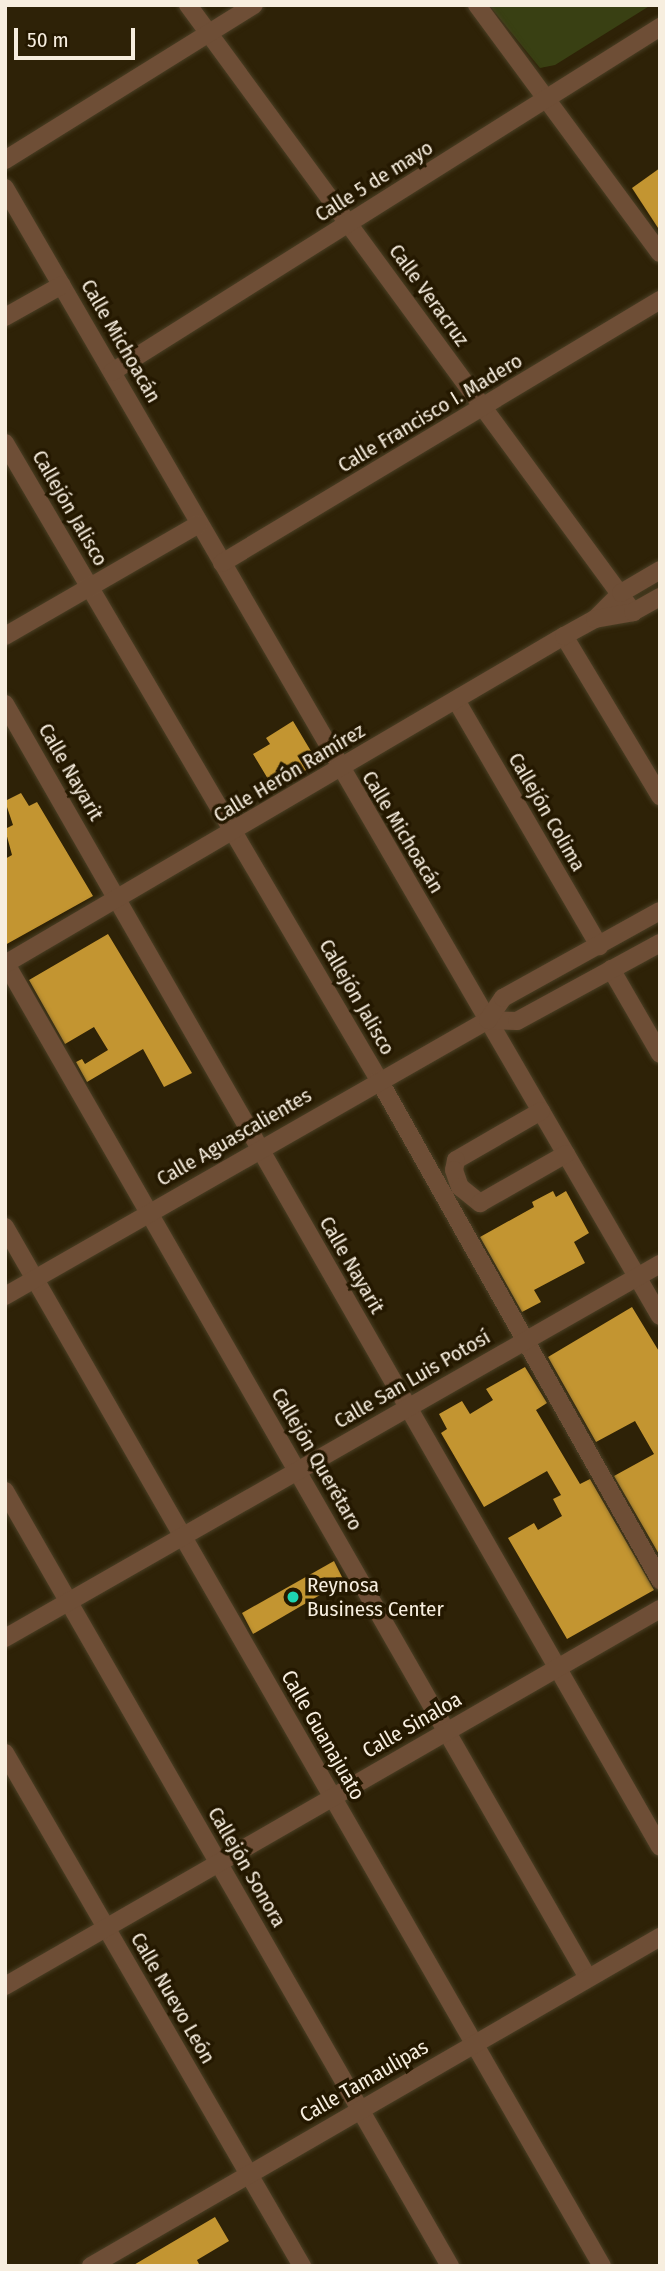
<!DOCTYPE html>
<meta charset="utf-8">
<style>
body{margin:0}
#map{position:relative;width:665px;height:2271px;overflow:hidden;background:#2e2207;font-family:"Fira Sans Condensed",sans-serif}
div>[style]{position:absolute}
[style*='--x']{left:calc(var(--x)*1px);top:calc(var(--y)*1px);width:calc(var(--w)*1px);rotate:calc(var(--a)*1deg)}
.green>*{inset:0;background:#394013}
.building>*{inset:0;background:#c39531}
.roads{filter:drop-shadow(0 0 2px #4a3f25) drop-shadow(0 0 2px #4a3f25)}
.minor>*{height:18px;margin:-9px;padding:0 9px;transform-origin:9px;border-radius:9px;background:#6e4e36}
.dots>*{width:19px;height:19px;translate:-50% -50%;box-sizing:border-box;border:4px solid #241800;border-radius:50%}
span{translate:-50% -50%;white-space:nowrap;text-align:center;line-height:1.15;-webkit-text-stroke:7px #241800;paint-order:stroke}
.street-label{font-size:21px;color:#f7eedf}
.poi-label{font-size:21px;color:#f7eedf}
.left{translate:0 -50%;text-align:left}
.frame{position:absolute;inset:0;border:7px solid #f7eedf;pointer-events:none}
.scale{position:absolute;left:14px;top:28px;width:121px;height:32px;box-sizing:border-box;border:4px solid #f7eedf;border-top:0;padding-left:9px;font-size:21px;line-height:24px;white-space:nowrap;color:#f7eedf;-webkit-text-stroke:5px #241800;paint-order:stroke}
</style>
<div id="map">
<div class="green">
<i style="clip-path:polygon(489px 5px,651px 5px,555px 65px,540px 68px)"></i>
</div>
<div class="building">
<i style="clip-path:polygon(660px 168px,660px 231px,632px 188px)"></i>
<i style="clip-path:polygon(293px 721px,318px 763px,274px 789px,253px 754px,270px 744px,266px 738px)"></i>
<i style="clip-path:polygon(21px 793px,29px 806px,37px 802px,93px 896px,5px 945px,5px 859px,12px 855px,5px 829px,13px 825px,5px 801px)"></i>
<i style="clip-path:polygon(108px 934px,192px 1073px,164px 1087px,143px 1049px,87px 1082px,76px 1062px,82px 1059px,85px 1064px,108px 1050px,94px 1027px,65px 1044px,29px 980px)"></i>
<i style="clip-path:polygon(553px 1191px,556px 1197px,566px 1191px,589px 1233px,574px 1242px,585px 1263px,534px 1290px,541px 1302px,522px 1312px,480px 1237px,534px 1207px,532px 1202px)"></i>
<i style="clip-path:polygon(632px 1307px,660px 1353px,660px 1556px,614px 1476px,654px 1454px,635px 1421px,596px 1442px,548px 1357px)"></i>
<i style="clip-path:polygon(525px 1367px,547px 1403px,536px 1410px,580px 1484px,590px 1479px,654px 1590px,567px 1639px,508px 1538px,534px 1523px,538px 1530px,562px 1516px,553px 1499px,561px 1495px,547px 1471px,484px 1507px,441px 1433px,447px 1429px,439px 1414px,462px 1401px,470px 1414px,493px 1400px,486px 1389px)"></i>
<i style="clip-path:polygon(334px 1561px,344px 1581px,253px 1634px,242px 1613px)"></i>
<i style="clip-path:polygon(215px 2217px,229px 2241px,197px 2260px,200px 2266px,132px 2266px)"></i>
</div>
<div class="roads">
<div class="minor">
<i style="--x:188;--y:5;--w:753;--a:53.75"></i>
<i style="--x:477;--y:5;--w:308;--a:53.6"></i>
<i style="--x:5;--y:160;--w:293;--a:-31.9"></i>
<i style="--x:5;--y:188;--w:1304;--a:59.86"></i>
<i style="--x:5;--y:317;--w:65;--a:-29.3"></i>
<i style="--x:112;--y:372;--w:648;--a:-32.19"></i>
<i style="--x:5;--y:443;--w:739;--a:59.58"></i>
<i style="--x:379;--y:1080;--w:574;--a:60.66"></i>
<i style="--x:222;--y:563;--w:511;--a:-30.98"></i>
<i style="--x:595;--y:619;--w:37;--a:-45"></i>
<i style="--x:621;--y:593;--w:45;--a:-30.5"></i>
<i style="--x:5;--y:636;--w:224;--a:-30"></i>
<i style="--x:564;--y:636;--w:187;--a:59"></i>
<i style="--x:456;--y:700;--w:285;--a:59.8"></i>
<i style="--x:5;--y:704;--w:1317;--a:60.18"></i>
<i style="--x:5;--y:962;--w:1171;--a:60.15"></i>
<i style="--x:5;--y:964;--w:648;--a:-30.4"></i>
<i style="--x:564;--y:636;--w:35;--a:-29"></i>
<i style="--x:595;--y:619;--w:39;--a:-10"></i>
<i style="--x:633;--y:612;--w:31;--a:-29"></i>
<i style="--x:611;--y:969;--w:98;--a:60"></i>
<i style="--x:488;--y:1020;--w:29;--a:2"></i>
<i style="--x:517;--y:1021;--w:163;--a:-28.6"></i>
<i style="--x:541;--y:1111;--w:98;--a:150"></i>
<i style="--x:456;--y:1160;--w:10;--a:101"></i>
<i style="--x:454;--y:1170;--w:18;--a:71"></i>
<i style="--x:460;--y:1187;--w:26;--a:39"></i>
<i style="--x:480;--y:1203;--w:99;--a:-29.7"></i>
<i style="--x:5;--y:1227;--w:1198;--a:60.12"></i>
<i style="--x:5;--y:1296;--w:556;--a:-29.74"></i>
<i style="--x:488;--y:1020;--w:27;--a:-56"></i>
<i style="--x:503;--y:998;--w:179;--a:-29"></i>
<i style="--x:5;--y:1491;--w:894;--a:60.14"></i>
<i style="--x:5;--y:1638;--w:754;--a:-29.73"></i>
<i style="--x:5;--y:1753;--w:593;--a:59.93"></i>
<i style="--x:5;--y:1986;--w:756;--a:-29.92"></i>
<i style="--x:91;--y:2266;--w:657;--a:-30.04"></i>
</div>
</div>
<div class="dots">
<i style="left:293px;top:1597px;background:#1ed5b1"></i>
</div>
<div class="street-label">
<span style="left:374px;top:181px;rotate:-32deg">Calle 5 de mayo</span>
<span style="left:429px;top:295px;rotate:54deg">Calle Veracruz</span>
<span style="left:121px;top:341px;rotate:60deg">Calle Michoacán</span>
<span style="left:430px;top:413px;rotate:-31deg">Calle Francisco I. Madero</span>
<span style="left:70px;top:508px;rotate:60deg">Callejón Jalisco</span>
<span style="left:71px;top:772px;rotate:60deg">Calle Nayarit</span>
<span style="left:289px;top:773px;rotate:-31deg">Calle Herón Ramírez</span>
<span style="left:547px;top:812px;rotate:60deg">Callejón Colima</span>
<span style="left:403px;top:832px;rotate:59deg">Calle Michoacán</span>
<span style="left:357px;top:997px;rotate:60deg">Callejón Jalisco</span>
<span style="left:234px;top:1137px;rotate:-30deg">Calle Aguascalientes</span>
<span style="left:352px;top:1265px;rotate:60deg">Calle Nayarit</span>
<span style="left:412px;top:1379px;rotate:-30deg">Calle San Luis Potosí</span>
<span style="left:317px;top:1459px;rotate:60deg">Callejón Querétaro</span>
<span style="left:412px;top:1725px;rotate:-30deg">Calle Sinaloa</span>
<span style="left:323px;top:1735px;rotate:60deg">Calle Guanajuato</span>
<span style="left:247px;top:1867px;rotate:60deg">Callejón Sonora</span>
<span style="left:173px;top:1998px;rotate:60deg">Calle Nuevo León</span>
<span style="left:364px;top:2081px;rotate:-30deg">Calle Tamaulipas</span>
</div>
<div class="poi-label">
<span class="left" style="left:307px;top:1597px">Reynosa<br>Business Center</span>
</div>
<div class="frame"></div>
<div class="scale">50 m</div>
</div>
